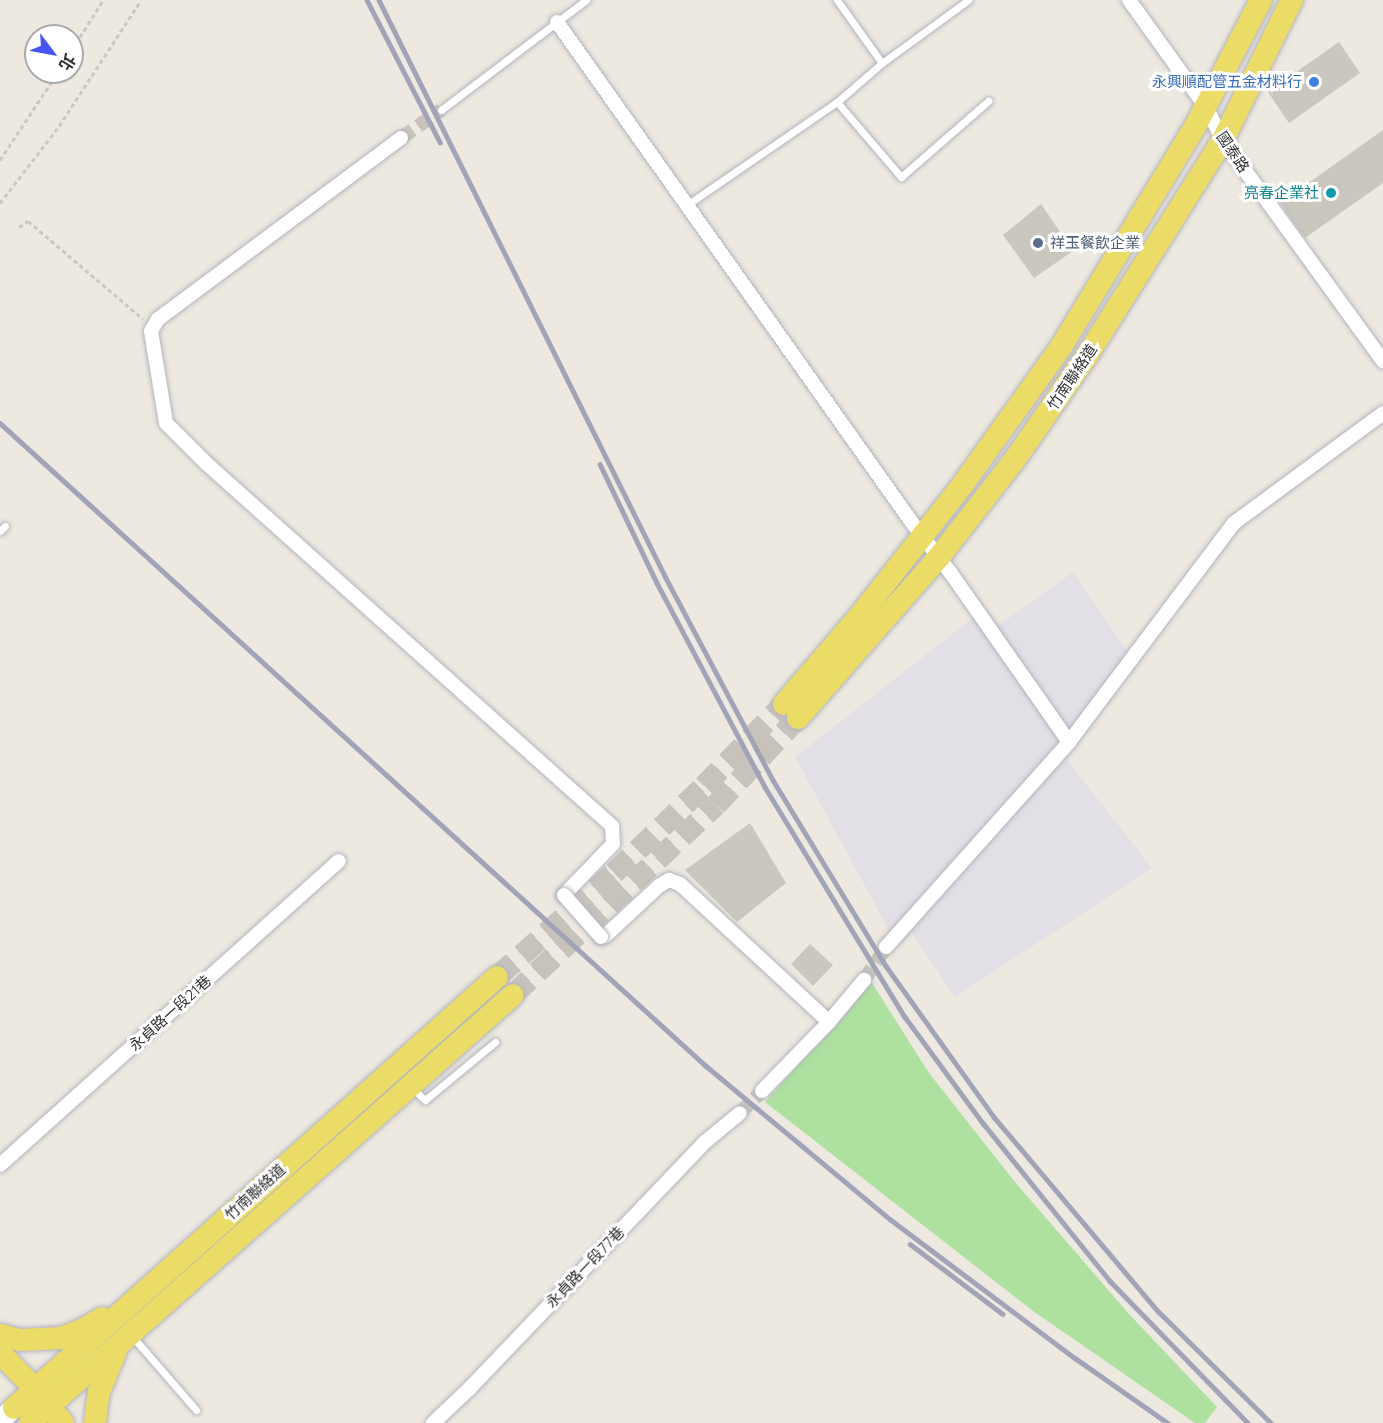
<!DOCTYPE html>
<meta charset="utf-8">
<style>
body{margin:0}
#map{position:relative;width:1383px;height:1423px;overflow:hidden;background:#ede9e0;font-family:Quicksand,"Noto Sans TC",sans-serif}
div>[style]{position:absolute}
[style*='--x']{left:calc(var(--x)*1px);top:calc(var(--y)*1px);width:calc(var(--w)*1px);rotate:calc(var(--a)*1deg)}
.industrial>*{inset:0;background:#e2e0e6}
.green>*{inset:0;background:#aee19f}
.building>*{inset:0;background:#c9c7be}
.street-tunnel>*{height:14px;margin-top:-7px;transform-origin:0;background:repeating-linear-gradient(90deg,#c7c3bc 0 14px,transparent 0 21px)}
.primary-tunnel>*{height:22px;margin-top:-11px;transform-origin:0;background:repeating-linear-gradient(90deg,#c7c3bc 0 22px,transparent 0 33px)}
.path>*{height:3px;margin-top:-1.5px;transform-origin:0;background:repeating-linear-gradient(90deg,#c8c8c8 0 4.5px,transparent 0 7.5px)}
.roads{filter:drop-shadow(0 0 2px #b3b4bf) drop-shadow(0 0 2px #b3b4bf)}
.lane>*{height:7px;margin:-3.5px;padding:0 3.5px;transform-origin:3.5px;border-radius:3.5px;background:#fff}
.street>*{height:14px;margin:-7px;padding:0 7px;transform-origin:7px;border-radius:7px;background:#fff}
.secondary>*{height:20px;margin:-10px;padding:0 10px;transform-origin:10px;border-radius:10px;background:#fff}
.primary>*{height:22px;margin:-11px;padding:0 11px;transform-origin:11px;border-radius:11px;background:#ebdb67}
.rail>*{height:4.5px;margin:-2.25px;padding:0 2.25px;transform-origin:2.25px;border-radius:2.25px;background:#a2a3b6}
.bridges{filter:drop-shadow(0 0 2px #b3b4bf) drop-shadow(0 0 2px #b3b4bf)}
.street-bridge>*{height:14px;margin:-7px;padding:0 7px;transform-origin:7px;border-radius:7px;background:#fff}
.dots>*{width:16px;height:16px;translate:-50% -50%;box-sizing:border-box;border:3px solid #fff;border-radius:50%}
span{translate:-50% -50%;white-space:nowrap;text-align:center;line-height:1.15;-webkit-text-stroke:6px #fff;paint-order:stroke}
.shop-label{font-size:15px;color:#366cbe}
.right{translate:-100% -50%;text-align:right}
.street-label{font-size:15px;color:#2d2d2d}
.culture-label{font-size:15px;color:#0d838f}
.service-label{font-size:15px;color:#4e5e75}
.left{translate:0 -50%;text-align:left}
.north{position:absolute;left:24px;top:24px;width:60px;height:60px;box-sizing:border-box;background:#fff;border:2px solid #ababab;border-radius:50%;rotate:122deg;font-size:16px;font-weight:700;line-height:24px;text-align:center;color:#2d2d2d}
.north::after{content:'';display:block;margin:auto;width:21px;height:27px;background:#4854f2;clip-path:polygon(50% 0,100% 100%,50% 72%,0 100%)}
</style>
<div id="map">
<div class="industrial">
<i style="clip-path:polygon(1073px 572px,1128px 652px,1069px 730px,1068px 761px,1152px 868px,955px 997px,912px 933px,901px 943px,890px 932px,795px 757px,974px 617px,985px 635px)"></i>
</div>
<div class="green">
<i style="clip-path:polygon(872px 983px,929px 1073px,1015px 1182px,1128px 1313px,1217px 1407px,1205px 1423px,1195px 1423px,1033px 1311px,765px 1102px)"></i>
</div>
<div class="building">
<i style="clip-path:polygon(1339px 42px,1360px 73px,1289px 123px,1268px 92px)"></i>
<i style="clip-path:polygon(1383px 130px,1383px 183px,1305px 238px,1280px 203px)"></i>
<i style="clip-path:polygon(1041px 204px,1073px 251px,1034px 278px,1003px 235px)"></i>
<i style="clip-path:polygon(750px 823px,786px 883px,737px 922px,685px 870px)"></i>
<i style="clip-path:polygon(810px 944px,833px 965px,813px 986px,791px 964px)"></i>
</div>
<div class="street-tunnel">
<i style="--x:401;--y:138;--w:49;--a:-35"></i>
<i style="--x:864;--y:980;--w:40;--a:-56"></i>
<i style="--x:740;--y:1113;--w:31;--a:-45"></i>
</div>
<div class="primary-tunnel">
<i style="--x:497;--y:977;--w:157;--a:-41.6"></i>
<i style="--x:614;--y:873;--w:125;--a:-44"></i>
<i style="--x:704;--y:786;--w:115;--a:-45.7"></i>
<i style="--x:513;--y:995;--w:278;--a:-43.1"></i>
<i style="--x:716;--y:805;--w:120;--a:-46.7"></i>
</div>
<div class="path">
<i style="--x:72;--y:50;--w:59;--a:-58.2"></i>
<i style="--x:0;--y:160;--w:105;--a:-56.6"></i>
<i style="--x:0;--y:203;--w:97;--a:-52.5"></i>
<i style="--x:59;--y:126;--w:150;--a:-56.9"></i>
<i style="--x:19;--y:227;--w:11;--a:-34"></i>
<i style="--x:28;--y:221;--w:151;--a:40.4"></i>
</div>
<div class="roads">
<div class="lane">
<i style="--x:837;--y:0;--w:77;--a:54.5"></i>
<i style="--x:837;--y:102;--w:99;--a:49.5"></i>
<i style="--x:901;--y:177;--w:116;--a:-41.1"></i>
<i style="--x:441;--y:110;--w:182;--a:-37.2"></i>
<i style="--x:687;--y:205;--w:182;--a:-34.5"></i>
<i style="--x:837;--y:102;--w:60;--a:-40.9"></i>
<i style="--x:882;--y:63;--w:107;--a:-36.2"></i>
<i style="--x:0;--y:531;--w:7;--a:-45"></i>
<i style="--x:412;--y:1088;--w:18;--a:43"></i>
<i style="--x:425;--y:1100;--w:91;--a:-39.6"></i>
<i style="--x:132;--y:1336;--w:98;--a:49.1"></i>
</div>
<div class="street">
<i style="--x:1129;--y:0;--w:132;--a:54.3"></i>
<i style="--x:1206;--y:107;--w:37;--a:63"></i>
<i style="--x:1223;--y:140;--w:273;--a:54.1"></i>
<i style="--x:557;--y:22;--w:615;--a:54.66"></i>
<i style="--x:913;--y:524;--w:61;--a:52.4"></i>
<i style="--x:950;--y:572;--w:208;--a:55"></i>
<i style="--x:401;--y:138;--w:303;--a:143.3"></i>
<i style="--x:158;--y:319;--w:14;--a:120"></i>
<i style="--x:151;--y:331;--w:93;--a:80.7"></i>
<i style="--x:166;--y:423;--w:58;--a:45"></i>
<i style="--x:207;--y:464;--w:543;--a:41.79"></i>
<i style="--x:612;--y:826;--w:18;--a:87"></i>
<i style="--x:613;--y:844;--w:71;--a:133.9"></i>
<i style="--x:601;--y:937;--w:4;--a:-14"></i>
<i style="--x:605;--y:936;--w:74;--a:-42.8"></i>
<i style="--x:659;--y:886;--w:12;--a:-31"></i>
<i style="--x:669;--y:880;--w:12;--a:20"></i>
<i style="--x:680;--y:884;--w:203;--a:42.8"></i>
<i style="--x:886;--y:947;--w:275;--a:-48.2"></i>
<i style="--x:1069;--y:742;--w:274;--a:-53"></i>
<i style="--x:1234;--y:523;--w:185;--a:-36.4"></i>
<i style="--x:762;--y:1091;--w:96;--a:-45.8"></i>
<i style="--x:829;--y:1022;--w:55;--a:-50.2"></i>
<i style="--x:0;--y:1165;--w:455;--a:-41.9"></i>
<i style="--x:433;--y:1423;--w:50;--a:-43.4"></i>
<i style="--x:469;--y:1389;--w:342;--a:-46.3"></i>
<i style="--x:705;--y:1142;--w:45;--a:-39.6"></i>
</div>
<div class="secondary">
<i style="--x:0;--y:1420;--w:18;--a:-41"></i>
</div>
<div class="primary">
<i style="--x:784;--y:704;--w:120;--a:-49.4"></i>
<i style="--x:862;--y:613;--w:164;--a:-51.9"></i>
<i style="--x:963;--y:484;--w:168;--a:-54.4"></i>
<i style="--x:1061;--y:347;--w:260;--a:-58.7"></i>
<i style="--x:1196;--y:125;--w:141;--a:-62.5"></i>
<i style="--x:798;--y:718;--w:214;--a:-48.8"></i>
<i style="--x:939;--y:557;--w:125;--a:-52.1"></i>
<i style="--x:1016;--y:458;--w:126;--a:-55.3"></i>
<i style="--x:1088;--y:354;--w:253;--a:-57.8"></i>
<i style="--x:1223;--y:140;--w:156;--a:-63.8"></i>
<i style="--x:0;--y:1335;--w:21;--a:14"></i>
<i style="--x:20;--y:1340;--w:41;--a:-2.8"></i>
<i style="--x:61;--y:1338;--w:22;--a:-21"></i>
<i style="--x:82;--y:1330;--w:23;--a:-31"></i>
<i style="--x:0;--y:1353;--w:50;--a:45.8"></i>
<i style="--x:35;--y:1389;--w:44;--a:50.5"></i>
<i style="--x:14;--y:1408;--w:647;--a:-41.74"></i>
<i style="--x:30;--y:1423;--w:645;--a:-41.55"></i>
<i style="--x:95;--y:1423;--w:31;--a:-83"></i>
<i style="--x:99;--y:1392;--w:44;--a:-67.5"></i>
</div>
</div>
<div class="rail">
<i style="--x:367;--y:0;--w:160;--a:62.8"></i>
<i style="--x:379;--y:0;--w:645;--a:63.59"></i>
<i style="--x:666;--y:578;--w:229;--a:62.1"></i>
<i style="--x:773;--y:780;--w:218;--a:58.7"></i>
<i style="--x:886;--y:966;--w:186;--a:54.4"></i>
<i style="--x:994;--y:1117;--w:255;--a:49.8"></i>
<i style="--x:1159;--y:1312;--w:158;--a:44.7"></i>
<i style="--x:0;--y:423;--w:954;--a:42.32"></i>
<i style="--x:705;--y:1065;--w:242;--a:39.8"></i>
<i style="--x:891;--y:1220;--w:230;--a:36.9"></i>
<i style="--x:1075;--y:1358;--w:113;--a:35"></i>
<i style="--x:600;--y:464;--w:132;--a:64.4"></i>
<i style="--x:657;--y:583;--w:231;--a:62.1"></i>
<i style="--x:765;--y:787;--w:269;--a:58.7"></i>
<i style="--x:905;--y:1017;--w:132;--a:53.7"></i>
<i style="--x:983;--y:1123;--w:203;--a:51.2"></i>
<i style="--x:1110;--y:1281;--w:198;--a:45.8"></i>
<i style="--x:910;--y:1244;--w:116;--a:37"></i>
</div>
<div class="bridges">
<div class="street-bridge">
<i style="--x:564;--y:895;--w:56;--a:48.6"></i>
</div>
</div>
<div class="dots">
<i style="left:1314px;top:82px;background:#3f7fe0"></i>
<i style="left:1331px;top:193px;background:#0f9aa8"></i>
<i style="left:1038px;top:243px;background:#5c6f8a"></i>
</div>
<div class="shop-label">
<span class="right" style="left:1302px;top:82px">永興順配管五金材料行</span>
</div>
<div class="street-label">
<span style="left:1233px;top:152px;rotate:56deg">國泰路</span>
<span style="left:1072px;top:377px;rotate:-56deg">竹南聯絡道</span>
<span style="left:170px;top:1013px;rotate:-42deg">永貞路一段21巷</span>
<span style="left:255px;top:1192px;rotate:-42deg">竹南聯絡道</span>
<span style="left:585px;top:1267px;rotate:-46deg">永貞路一段77巷</span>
</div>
<div class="culture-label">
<span class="right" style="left:1319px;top:193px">亮春企業社</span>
</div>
<div class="service-label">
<span class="left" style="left:1050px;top:243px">祥玉餐飲企業</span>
</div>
<div class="north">北</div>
</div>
